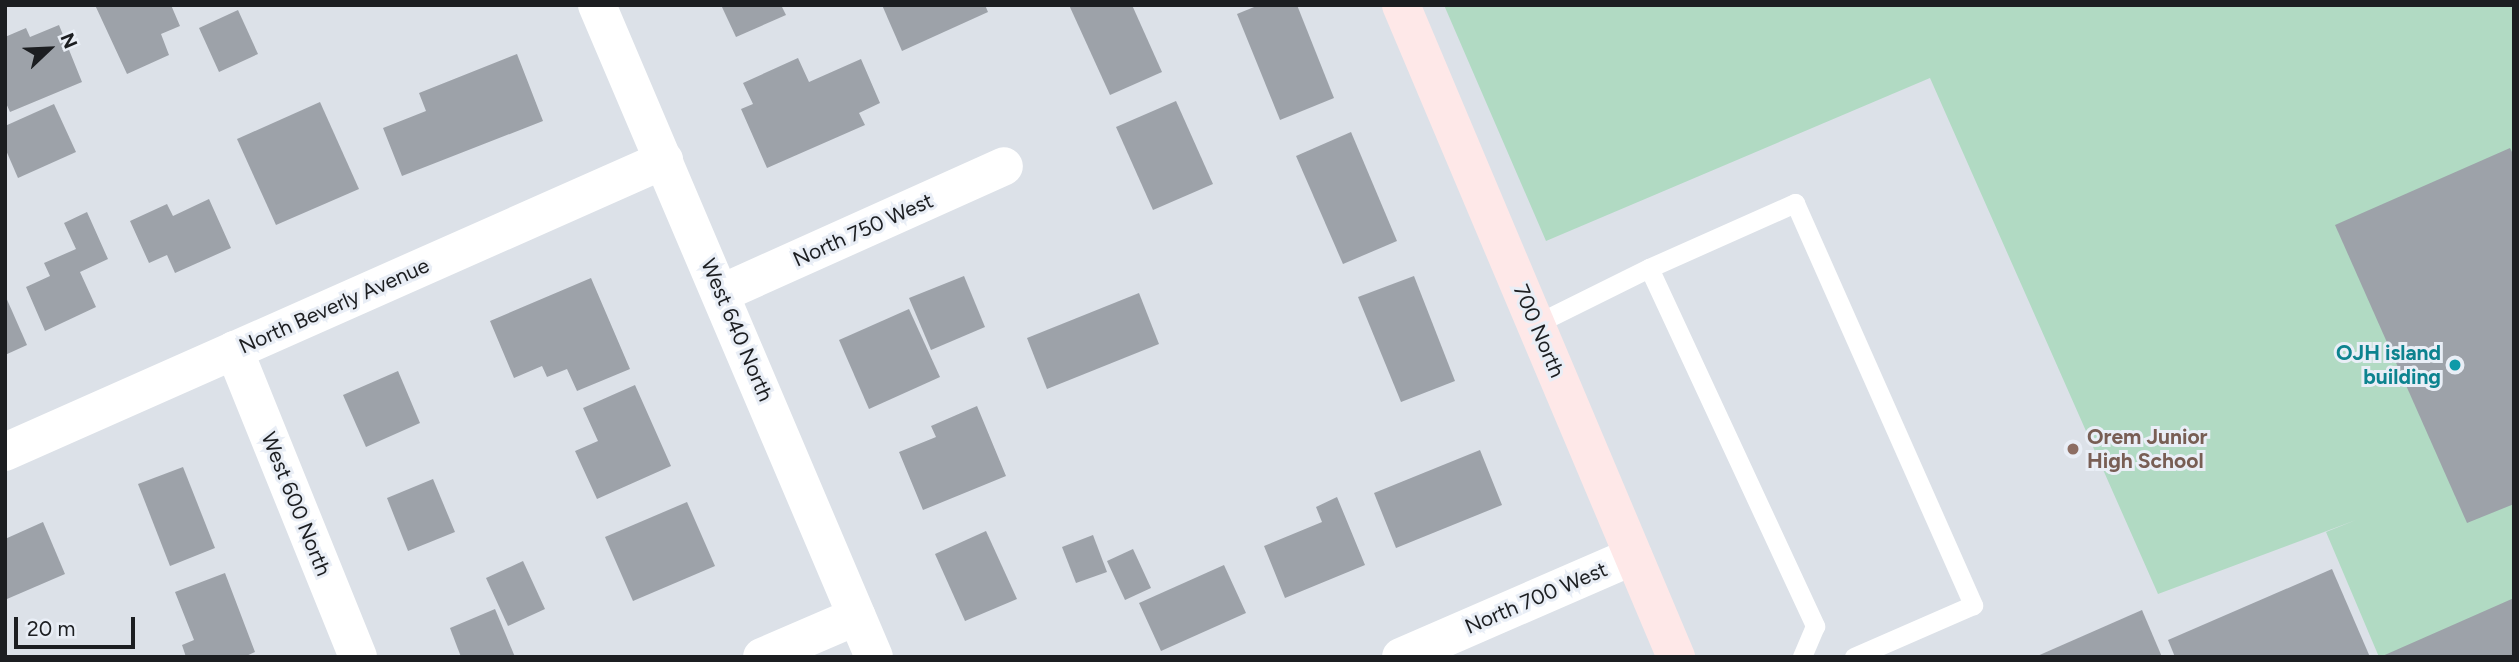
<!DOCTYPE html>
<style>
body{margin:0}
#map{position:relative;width:2519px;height:662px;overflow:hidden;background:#dce1e8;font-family:Figtree,sans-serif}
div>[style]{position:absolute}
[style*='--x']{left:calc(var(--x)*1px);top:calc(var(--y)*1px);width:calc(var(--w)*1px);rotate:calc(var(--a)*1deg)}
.green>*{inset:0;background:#b1dac3}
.building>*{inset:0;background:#9da2a9}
.lane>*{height:19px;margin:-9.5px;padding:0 9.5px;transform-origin:9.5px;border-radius:9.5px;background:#fff}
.street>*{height:38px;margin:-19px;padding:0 19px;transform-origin:19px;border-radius:19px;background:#fff}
.secondary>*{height:38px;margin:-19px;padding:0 19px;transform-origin:19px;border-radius:19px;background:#fee8e8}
.dots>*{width:19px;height:19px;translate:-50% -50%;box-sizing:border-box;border:4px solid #e9eef6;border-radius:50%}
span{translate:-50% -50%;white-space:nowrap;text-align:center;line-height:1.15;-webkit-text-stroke:6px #e9eef6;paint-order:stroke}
.street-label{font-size:21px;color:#1c1e21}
.culture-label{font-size:21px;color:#0d838f;font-weight:700}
.right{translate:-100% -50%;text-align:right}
.education-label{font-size:21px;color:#785e54;font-weight:700}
.left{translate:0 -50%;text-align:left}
.frame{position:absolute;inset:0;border:7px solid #1c1e21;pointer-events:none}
.north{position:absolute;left:14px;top:14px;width:70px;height:70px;-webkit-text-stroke:5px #e9eef6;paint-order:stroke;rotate:67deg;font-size:19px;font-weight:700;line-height:28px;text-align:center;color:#1c1e21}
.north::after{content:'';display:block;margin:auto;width:24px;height:32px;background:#1c1e21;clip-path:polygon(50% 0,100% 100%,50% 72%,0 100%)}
.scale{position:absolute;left:14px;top:617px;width:121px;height:32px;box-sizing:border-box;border:4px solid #1c1e21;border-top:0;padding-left:9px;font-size:21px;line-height:24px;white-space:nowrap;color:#1c1e21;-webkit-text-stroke:5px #e9eef6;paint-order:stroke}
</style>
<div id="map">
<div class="green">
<i style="clip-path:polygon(1444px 5px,2514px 5px,2514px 610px,2416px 657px,2379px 657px,2326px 532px,2356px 520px,2158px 594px,1930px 78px,1546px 241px)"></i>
</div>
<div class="building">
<i style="clip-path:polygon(95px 5px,171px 5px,180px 26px,161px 34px,169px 55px,127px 74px)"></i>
<i style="clip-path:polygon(721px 5px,781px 5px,786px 15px,736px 37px)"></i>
<i style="clip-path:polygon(882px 5px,985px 5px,988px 12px,902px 51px)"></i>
<i style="clip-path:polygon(1069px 5px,1132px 5px,1162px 72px,1110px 95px)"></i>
<i style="clip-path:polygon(1259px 5px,1297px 5px,1334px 98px,1280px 120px,1237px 14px)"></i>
<i style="clip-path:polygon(238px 10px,258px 54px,219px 72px,199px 28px)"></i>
<i style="clip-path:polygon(59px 25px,82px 82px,10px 112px,5px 101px,5px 37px,26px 28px,30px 37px)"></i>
<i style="clip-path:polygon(517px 54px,543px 121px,402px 176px,383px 128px,426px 111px,419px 93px)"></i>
<i style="clip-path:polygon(798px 58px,809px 82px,861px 59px,880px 103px,859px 113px,865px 125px,767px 168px,741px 109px,753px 104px,743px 83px)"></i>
<i style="clip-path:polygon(1176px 101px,1213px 184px,1153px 210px,1116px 127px)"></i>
<i style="clip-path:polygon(320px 102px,359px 189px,276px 225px,237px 139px)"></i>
<i style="clip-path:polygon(54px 104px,76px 152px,18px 178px,5px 148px,5px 126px)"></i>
<i style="clip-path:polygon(1351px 132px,1397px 241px,1343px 264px,1296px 156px)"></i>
<i style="clip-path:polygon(2510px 148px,2514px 156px,2514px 504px,2467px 523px,2335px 225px)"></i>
<i style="clip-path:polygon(209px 199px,231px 248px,175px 273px,167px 255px,149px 263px,130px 221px,167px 204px,173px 216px)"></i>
<i style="clip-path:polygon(87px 212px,108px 259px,80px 272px,96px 307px,45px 331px,26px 287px,50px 276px,44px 263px,76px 249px,64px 223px)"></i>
<i style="clip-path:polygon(964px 276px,985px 327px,931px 350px,909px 298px)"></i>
<i style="clip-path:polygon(1414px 276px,1455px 381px,1401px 402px,1358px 297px)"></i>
<i style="clip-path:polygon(591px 278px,630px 369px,577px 391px,567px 369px,547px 377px,542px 366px,514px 378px,490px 321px)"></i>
<i style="clip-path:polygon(1139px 293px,1159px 344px,1047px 389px,1027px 338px)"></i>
<i style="clip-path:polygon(5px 295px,27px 345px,5px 355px)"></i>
<i style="clip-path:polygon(909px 309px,940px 377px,869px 409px,839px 340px)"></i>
<i style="clip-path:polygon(398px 371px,420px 423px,366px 447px,343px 395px)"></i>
<i style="clip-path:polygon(635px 385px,671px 466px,597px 499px,575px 451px,598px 441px,583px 408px)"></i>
<i style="clip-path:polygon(977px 406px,1006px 476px,923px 510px,899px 452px,936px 437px,931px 426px)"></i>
<i style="clip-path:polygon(1480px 450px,1502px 505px,1396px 548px,1374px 493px)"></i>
<i style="clip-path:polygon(183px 467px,215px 548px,170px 566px,138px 484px)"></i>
<i style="clip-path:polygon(433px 479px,455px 532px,408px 551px,387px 498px)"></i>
<i style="clip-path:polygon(1337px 497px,1365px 565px,1285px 598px,1264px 546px,1322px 522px,1316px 507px)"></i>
<i style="clip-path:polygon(687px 502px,715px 566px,633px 601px,605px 537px)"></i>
<i style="clip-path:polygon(43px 522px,65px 574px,7px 599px,5px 539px)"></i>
<i style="clip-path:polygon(986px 531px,1017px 599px,965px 621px,935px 554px)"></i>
<i style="clip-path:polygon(1093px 535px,1107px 572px,1076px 583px,1062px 547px)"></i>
<i style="clip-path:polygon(1133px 549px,1151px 588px,1125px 600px,1107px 561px)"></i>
<i style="clip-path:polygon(523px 561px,545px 609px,508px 626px,486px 578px)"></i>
<i style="clip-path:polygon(1224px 565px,1246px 613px,1161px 651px,1139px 603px)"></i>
<i style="clip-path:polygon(2332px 569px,2370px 657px,2175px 657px,2168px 640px)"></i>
<i style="clip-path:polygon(225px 573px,255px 652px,244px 657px,186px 657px,182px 645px,194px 640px,175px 592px)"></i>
<i style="clip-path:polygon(2514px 598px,2514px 657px,2380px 657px,2387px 654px)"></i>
<i style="clip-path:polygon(495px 609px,515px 657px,461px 657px,450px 628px)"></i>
<i style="clip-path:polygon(2142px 610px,2162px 657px,2035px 657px)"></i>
</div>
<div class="lane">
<i style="--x:1649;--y:268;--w:160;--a:-24"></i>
<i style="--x:1795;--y:203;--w:440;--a:66.1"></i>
<i style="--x:1973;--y:605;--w:130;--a:156.4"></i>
<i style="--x:1536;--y:324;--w:126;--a:-26.4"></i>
<i style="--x:1649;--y:268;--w:395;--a:65.1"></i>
<i style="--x:1815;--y:626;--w:34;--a:113"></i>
</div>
<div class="street">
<i style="--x:597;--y:5;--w:708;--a:66.98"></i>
<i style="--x:722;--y:293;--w:309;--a:-24.2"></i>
<i style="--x:234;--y:350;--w:331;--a:68"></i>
<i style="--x:5;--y:452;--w:721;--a:-23.9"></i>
<i style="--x:762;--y:657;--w:103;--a:-23.3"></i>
<i style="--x:1401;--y:657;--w:253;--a:-23.5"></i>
</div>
<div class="secondary">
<i style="--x:1401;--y:5;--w:708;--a:67.13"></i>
</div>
<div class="dots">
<i style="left:2455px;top:365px;background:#0f9aa8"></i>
<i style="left:2073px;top:449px;background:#8d6e63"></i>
</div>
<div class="street-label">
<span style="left:863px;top:230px;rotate:-24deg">North 750 West</span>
<span style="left:334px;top:306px;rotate:-24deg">North Beverly Avenue</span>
<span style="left:737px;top:330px;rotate:67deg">West 640 North</span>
<span style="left:1539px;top:331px;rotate:67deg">700 North</span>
<span style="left:296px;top:504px;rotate:68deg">West 600 North</span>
<span style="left:1536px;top:598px;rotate:-23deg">North 700 West</span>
</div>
<div class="culture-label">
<span class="right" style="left:2441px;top:365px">OJH island<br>building</span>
</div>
<div class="education-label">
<span class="left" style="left:2087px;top:449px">Orem Junior<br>High School</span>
</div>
<div class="frame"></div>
<div class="north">N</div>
<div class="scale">20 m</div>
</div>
